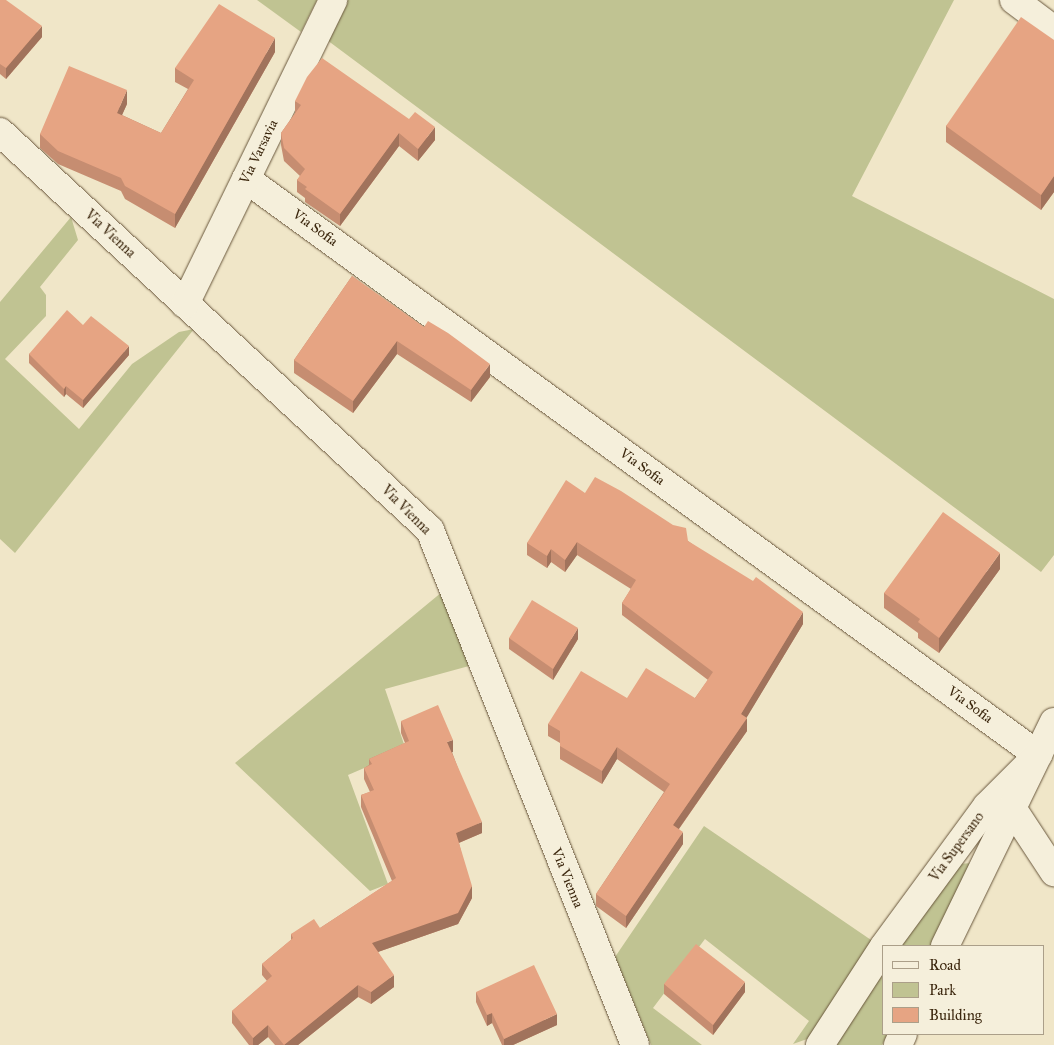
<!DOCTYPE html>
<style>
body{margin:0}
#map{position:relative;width:1054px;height:1045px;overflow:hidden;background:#f0e6c8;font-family:"IM FELL Great Primer",serif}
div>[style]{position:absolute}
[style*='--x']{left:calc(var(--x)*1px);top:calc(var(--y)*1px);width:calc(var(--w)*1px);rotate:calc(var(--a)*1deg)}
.green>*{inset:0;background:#c0c392}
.roads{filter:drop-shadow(0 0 1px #69573c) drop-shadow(0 0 1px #69573c)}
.minor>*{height:28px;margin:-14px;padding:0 14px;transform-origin:14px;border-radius:14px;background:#f5efdb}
.wall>*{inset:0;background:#c68d71}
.shaded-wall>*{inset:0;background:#a1735c}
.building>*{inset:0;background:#e6a483}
span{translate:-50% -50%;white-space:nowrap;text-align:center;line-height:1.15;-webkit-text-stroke:5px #f5efdb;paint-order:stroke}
.street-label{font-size:14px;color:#3c270e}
.legend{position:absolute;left:882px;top:945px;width:162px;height:90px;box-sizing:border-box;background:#f5efdb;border:1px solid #ab9f89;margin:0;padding:6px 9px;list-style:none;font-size:15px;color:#3c270e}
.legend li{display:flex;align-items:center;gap:10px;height:25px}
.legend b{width:25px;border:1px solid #ab9f89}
</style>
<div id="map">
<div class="green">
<i style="clip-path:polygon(257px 0,317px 0,301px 32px)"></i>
<i style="clip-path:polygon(347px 0,954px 0,852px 196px,1054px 299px,1054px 555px,1041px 572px,327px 40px)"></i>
<i style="clip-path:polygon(71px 217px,78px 240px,40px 287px,46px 295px,46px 316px,5px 359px,79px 429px,132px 364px,179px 332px,194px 329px,15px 553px,0 539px,0 302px)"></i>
<i style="clip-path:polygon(442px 592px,469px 666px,385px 689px,406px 750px,348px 775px,388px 884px,370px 891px,235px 763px)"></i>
<i style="clip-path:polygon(704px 826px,874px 942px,810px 1038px,793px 1044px,809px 1021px,705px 939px,653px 1008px,702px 1045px,651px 1045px,615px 957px)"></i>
<i style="clip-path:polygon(972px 863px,931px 946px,896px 946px,959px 864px)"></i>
<i style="clip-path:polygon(883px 966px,883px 1034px,888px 1034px,882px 1045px,832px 1045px)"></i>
</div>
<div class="roads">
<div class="minor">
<i style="--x:1014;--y:0;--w:50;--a:36.9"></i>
<i style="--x:0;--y:132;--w:586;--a:42.79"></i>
<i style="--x:430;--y:530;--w:554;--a:68.29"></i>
<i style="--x:246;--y:179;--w:979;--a:36.03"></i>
<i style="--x:1038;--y:755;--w:72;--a:135"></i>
<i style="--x:987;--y:806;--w:174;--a:126.3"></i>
<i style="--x:185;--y:304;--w:338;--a:-64"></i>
<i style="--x:1012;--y:808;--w:77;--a:56.7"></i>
<i style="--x:945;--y:946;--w:249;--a:-64.1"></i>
<i style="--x:820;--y:1045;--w:116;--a:-57"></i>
<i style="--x:898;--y:1045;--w:12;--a:-66"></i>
</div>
</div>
<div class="wall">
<i style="clip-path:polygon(0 0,42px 37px,6px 79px,0 74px)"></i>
<i style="clip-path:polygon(1054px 40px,1054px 192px,1041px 210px,946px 142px,946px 126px)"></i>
<i style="clip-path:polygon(275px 52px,175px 228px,125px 199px,121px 191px,58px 164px,40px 148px,40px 134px,127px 104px,122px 115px,161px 133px,188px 89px,175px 82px,175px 68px)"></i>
<i style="clip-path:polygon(295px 101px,435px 140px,418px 161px,399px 146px,340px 226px,305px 202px,305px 198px,297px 192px,297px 180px,300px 176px,284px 161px,281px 145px,281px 133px,295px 113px)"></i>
<i style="clip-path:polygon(352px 276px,490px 377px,471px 402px,397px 354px,353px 413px,294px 373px,294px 360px)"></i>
<i style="clip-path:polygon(83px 325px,129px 355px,83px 408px,66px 394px,64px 397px,29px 363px,29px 354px)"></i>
<i style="clip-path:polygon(585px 493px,688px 541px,803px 624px,746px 718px,747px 731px,679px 829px,683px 844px,626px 928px,596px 906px,596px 894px,664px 792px,617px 759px,602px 784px,560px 759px,560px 743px,548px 736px,548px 724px,627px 698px,695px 698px,708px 680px,622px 615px,622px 603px,631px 589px,577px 555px,565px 572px,551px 562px,547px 568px,527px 555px,527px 543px)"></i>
<i style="clip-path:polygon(1000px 569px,939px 653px,918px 638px,918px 633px,884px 608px,884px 593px)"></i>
<i style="clip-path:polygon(509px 638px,578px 639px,553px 680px,509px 649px)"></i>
<i style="clip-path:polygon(401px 721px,453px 752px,452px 752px,482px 833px,459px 843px,472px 898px,458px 924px,378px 952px,394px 987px,371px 1004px,358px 997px,298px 1045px,275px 1045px,268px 1037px,258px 1045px,249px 1045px,232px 1023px,232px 1011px,267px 981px,262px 975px,262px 964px,291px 940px,291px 934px,320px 928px,392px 881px,361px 807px,361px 795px,370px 792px,364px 779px,364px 768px,369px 765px,369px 759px,405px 743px,401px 733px)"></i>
<i style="clip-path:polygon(664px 984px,745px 992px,713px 1035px,664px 994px)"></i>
<i style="clip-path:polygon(476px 992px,557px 1025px,513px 1045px,502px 1045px,492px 1023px,487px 1026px,476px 1002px)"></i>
</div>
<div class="shaded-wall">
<i style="clip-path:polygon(42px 26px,42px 37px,6px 79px,6px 68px)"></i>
<i style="clip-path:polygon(275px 38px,275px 52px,175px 228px,175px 214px)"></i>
<i style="clip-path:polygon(127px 90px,127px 104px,117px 126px,117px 113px)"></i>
<i style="clip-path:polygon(435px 127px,435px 140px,418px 161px,418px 149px)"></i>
<i style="clip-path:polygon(399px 133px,399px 146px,340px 226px,340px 214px)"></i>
<i style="clip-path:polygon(1054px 176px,1054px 192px,1041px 210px,1041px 195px)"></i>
<i style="clip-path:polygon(397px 341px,397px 354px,353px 413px,353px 401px)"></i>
<i style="clip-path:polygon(129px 346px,129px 355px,83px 408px,83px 400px)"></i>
<i style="clip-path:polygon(490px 364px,490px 377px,471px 402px,471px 390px)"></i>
<i style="clip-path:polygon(66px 386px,66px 394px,64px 397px,64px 389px)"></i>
<i style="clip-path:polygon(577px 542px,577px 555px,565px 572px,565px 560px)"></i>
<i style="clip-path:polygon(551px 549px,551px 562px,547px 568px,547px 556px)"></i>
<i style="clip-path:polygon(1000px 553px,1000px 569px,939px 653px,939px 638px)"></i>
<i style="clip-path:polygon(803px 612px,803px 624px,741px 727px,741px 714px)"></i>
<i style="clip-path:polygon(578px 628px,578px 639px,553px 680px,553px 669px)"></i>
<i style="clip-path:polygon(747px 718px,747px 731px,673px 837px,673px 825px)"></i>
<i style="clip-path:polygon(453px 740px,453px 752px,447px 754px,447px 742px)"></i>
<i style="clip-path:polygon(617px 747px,617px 759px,602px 784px,602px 771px)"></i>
<i style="clip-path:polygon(482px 822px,482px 833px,456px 844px,456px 833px)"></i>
<i style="clip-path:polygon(683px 832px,683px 844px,626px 928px,626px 916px)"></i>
<i style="clip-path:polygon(472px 886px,472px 898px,458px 924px,372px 954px,372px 943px)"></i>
<i style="clip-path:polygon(394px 975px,394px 987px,371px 1004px,371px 992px)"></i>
<i style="clip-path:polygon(745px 982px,745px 992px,713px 1035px,713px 1025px)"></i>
<i style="clip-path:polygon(358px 985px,358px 997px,298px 1045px,284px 1045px)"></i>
<i style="clip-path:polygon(492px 1013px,492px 1023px,487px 1026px,487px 1015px)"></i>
<i style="clip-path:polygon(557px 1014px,557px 1025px,513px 1045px,504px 1045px,504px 1039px)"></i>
<i style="clip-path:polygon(268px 1025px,268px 1037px,258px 1045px,253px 1045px,253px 1038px)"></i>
</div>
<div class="building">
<i style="clip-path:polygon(0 0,6px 0,42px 26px,6px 68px,0 64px)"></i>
<i style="clip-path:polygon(219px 4px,275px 38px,175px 214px,125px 186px,121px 178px,58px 151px,40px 134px,69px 66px,127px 90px,117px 113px,161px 133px,194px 80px,175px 68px)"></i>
<i style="clip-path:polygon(1021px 17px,1054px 40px,1054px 176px,1041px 195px,946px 126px)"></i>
<i style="clip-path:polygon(322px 58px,409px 119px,415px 112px,435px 127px,418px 149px,399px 133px,340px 214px,305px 189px,307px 187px,297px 180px,305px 169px,284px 148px,281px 133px,301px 105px,295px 101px,307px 77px)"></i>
<i style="clip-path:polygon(352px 276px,424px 327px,428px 321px,448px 333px,490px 364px,471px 390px,397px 341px,353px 401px,294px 360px)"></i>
<i style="clip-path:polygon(67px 310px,83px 325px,91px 316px,129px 346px,83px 400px,66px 386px,64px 389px,29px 354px)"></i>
<i style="clip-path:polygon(595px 477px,621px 491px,673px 525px,686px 528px,688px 541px,753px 581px,756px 577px,803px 612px,741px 714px,747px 718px,673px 825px,683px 832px,626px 916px,596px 894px,670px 784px,617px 747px,602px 771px,560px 746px,560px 731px,548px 724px,581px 671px,627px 698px,646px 668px,695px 698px,713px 672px,622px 603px,636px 580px,577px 542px,565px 560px,551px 549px,547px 556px,527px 543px,566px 480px,585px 493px)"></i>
<i style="clip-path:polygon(943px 512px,1000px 553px,939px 638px,918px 622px,920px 619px,884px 593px)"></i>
<i style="clip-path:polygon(532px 600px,578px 628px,553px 669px,509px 638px)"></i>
<i style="clip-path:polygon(438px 705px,453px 740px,447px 742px,482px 822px,456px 833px,472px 886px,458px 913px,372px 943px,394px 975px,371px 992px,358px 985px,284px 1045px,268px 1025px,253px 1038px,232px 1011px,272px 976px,262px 964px,293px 938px,291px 934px,314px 919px,320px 928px,396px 878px,361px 795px,374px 790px,364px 768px,372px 764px,369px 759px,409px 741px,401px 721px)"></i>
<i style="clip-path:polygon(696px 944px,745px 982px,713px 1025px,664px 984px)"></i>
<i style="clip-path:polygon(534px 965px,557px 1014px,504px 1039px,492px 1013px,487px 1015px,476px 992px)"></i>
</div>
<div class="street-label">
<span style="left:259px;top:152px;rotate:-64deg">Via Varsavia</span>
<span style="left:315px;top:228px;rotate:36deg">Via Sofia</span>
<span style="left:110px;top:234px;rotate:43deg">Via Vienna</span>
<span style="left:642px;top:467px;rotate:36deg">Via Sofia</span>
<span style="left:406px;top:510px;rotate:45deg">Via Vienna</span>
<span style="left:970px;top:705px;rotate:36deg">Via Sofia</span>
<span style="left:957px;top:847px;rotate:-54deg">Via Supersano</span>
<span style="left:567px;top:878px;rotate:68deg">Via Vienna</span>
</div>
<ul class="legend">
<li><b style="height:6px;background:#f5efdb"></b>Road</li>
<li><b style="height:14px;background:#c0c392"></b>Park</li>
<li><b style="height:14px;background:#e6a483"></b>Building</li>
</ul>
</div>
